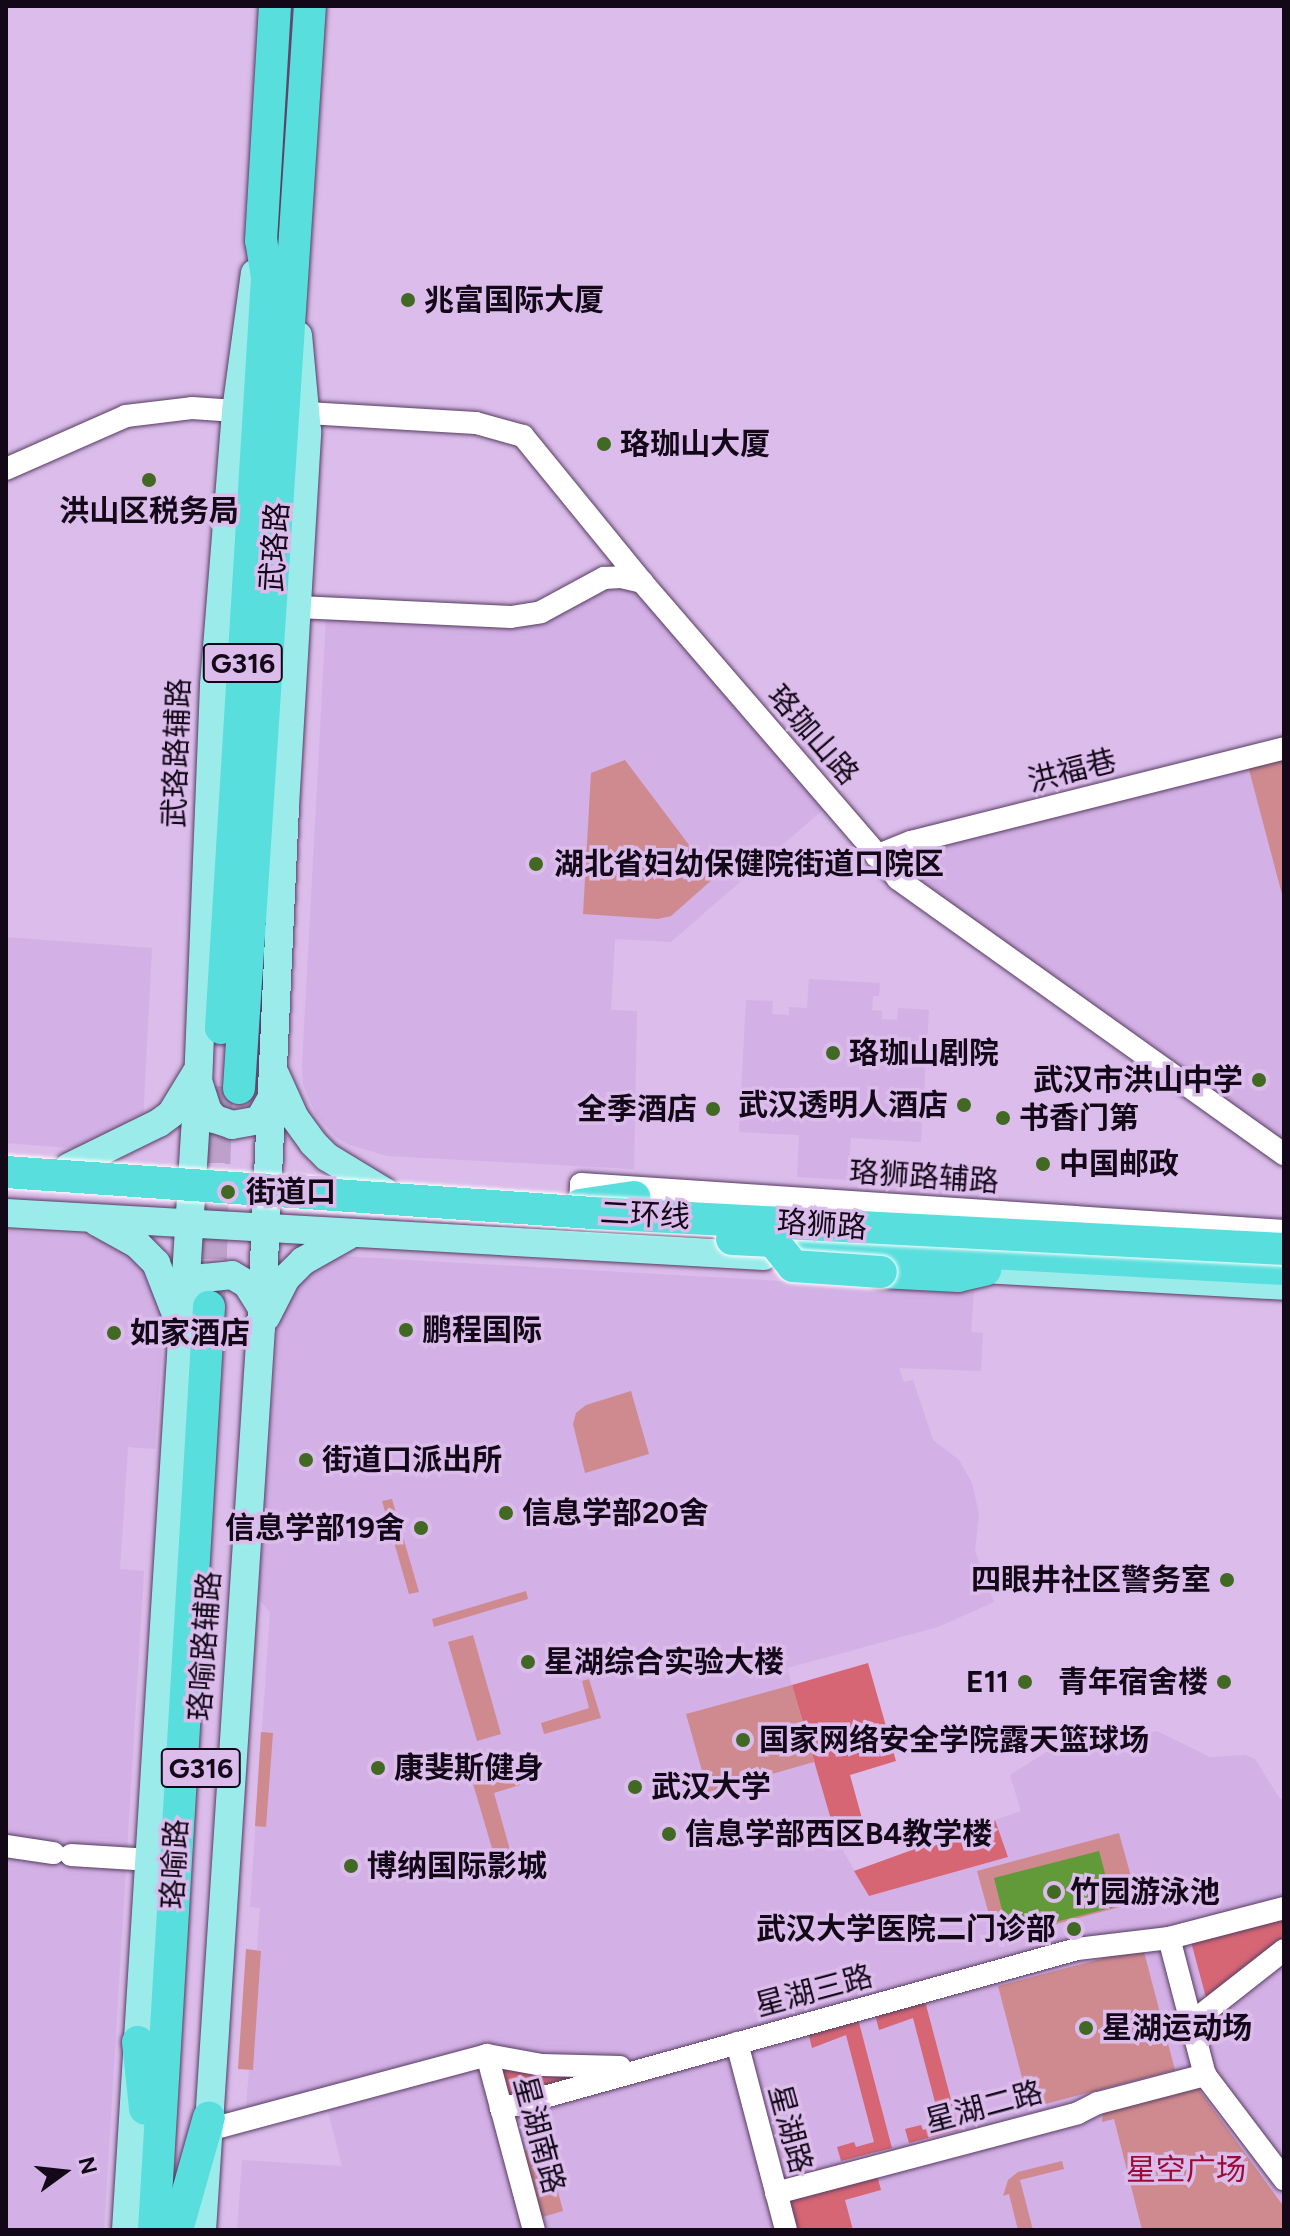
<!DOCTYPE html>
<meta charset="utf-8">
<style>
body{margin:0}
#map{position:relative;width:1290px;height:2236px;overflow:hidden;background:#dbbcea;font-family:Figtree,"Noto Sans SC",sans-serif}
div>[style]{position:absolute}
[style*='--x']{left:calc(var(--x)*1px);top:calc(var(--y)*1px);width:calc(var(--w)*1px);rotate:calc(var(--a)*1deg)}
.built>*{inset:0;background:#d3b0e5}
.green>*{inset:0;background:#cf8a8f}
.forest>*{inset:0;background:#d66674}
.water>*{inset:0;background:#629a3a}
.highway-tunnel>*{height:32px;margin-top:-16px;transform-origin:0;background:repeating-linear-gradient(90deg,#bda1ca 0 32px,transparent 0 48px)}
.roads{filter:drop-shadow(0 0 2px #563c63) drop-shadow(0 0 2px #563c63)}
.minor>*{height:22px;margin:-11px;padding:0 11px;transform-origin:11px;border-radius:11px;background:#fff}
.major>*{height:28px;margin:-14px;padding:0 14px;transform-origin:14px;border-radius:14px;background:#9bebeb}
.highway>*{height:32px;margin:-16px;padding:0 16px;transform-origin:16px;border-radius:16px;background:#58dedd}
.bridges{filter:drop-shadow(0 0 2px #fff) drop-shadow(0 0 2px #fff)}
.highway-bridge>*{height:32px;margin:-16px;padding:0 16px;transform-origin:16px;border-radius:16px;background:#58dedd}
.dots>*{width:22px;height:22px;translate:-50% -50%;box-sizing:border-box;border:4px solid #dbbcea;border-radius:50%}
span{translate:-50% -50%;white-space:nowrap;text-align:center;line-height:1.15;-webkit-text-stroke:7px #dbbcea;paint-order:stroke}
.shield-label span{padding:2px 6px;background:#dbbcea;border:2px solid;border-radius:6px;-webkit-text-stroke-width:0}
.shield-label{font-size:28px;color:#130818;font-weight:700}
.poi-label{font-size:30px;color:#130818;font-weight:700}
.left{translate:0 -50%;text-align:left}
.right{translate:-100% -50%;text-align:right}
.street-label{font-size:30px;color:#130818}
.park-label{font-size:30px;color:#9b0b35}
.frame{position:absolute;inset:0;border:8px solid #130818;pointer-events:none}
.north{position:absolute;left:24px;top:2132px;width:80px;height:80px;-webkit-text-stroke:6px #dbbcea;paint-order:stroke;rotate:75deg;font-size:22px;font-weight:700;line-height:32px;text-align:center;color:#130818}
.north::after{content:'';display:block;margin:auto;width:28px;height:36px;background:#130818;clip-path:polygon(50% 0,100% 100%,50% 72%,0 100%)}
</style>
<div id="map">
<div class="built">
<i style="clip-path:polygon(606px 585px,636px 587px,826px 807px,671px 942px,615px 939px,611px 1010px,637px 1011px,634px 1169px,388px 1156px,349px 1145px,336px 1137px,316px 1115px,303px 1084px,302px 1066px,326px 618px,511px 626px)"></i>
<i style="clip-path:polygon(1284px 757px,1284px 1140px,890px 862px,898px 854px)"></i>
<i style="clip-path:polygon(6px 937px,152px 948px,142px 1142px,85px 1149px,6px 1143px)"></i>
<i style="clip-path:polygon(809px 979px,880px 983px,879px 996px,873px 996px,872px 1010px,882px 1011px,882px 1019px,897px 1020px,898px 1008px,929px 1010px,921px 1142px,851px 1138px,848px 1180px,797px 1177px,799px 1135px,739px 1132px,746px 1000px,773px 1001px,772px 1014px,789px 1015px,789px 1007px,807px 1008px)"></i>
<i style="clip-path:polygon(6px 1231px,122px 1238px,166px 1289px,155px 1449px,128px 1447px,120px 1569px,144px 1571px,104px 2230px,6px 2230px)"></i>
<i style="clip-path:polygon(339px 1256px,974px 1292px,971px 1332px,983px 1333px,981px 1371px,899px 1368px,904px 1382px,913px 1380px,933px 1440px,959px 1460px,972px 1483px,979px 1514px,975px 1551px,994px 1602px,938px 1627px,787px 1668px,837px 1840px,869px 1896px,1008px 1857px,995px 1820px,1021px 1811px,1010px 1775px,1048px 1751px,1115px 1734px,1117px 1741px,1157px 1731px,1210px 1757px,1245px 1755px,1255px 1759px,1280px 1799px,1284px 1799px,1284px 2230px,237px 2230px,242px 2160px,342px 2166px,328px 2112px,316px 2114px,309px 2092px,246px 2108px,249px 2070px,253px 2069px,261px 1951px,257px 1950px,260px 1908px,250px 1907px,270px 1613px,259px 1599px,260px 1571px,278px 1322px,290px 1285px)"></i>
</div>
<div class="green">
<i style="clip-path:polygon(1284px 757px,1284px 902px,1248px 766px)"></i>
<i style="clip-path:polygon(625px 760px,714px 878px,671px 916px,658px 919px,583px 914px,591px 773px)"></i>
<i style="clip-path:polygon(631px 1391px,649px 1454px,585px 1473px,573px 1424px,576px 1413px,586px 1405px)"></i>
<i style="clip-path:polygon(392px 1499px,419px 1592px,409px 1594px,382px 1501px)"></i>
<i style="clip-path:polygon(526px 1591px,528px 1599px,434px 1627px,432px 1619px)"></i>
<i style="clip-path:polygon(473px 1635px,501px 1734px,477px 1741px,448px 1642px)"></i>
<i style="clip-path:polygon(589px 1679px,601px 1718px,544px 1734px,541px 1723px,589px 1708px,582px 1681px)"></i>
<i style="clip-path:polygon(792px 1685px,814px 1762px,708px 1792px,686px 1714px)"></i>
<i style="clip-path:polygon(261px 1732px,273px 1733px,266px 1827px,255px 1826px)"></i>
<i style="clip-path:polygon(514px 1765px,520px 1785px,494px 1793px,510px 1850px,494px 1855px,471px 1777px)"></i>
<i style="clip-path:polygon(1119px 1833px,1138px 1902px,996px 1940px,977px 1871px)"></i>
<i style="clip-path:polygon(1143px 1948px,1175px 2070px,1030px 2108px,998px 1986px)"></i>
<i style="clip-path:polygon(246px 1949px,261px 1951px,253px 2070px,238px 2069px)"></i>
<i style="clip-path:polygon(1195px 2084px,1284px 2207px,1284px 2230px,1142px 2230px,1114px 2119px,1102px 2122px,1103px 2111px)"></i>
<i style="clip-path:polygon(546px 2145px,563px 2211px,536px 2219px,519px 2152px)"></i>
<i style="clip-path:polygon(1062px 2161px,1064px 2169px,1020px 2180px,1033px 2230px,1018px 2230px,1009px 2194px,1003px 2196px,1008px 2180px,1018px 2172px)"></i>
</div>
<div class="forest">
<i style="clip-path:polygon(868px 1663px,896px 1761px,850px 1775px,863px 1822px,834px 1830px,792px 1685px)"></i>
<i style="clip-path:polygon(995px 1820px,1008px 1857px,869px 1896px,854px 1871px)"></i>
<i style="clip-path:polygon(1284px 1914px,1284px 1944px,1208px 2005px,1190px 1938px)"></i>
<i style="clip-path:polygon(925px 2001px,959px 2130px,909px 2143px,905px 2129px,921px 2125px,923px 2130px,941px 2125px,913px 2018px,879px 2030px,875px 2014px)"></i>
<i style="clip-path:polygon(858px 2019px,892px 2148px,841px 2161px,837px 2147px,854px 2142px,856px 2147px,874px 2142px,846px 2035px,812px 2048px,808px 2032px)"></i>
<i style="clip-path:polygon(504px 2048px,597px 2062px,601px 2074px,507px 2100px,494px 2051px)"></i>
<i style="clip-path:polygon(876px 2171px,881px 2190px,845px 2200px,853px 2230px,794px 2230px,785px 2195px)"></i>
</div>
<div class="water">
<i style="clip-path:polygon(1099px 1851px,1114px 1907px,1008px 1934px,994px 1878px)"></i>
</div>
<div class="highway-tunnel">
<i style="--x:209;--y:1307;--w:221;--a:-87.9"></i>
</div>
<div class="roads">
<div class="minor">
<i style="--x:307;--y:413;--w:169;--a:3.4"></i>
<i style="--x:476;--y:423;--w:49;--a:15.5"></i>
<i style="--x:523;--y:436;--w:188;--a:50.8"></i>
<i style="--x:642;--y:582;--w:392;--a:49.2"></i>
<i style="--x:898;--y:879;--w:474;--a:35.5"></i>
<i style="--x:6;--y:469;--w:131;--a:-23.8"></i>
<i style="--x:126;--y:416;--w:66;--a:-6.9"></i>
<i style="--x:192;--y:408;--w:44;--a:3.9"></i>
<i style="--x:298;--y:607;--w:213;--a:2.7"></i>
<i style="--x:511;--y:617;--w:30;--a:-9"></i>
<i style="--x:541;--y:612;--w:72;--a:-28.4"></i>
<i style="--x:604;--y:578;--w:17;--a:-3"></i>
<i style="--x:621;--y:577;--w:22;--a:13"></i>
<i style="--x:876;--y:856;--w:38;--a:-22"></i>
<i style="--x:911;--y:842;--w:385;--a:-14.1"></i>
<i style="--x:580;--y:1205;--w:21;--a:-87"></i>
<i style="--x:581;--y:1184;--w:705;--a:3.82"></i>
<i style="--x:6;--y:1846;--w:48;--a:8.5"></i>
<i style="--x:71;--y:1855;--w:80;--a:3.6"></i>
<i style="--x:1169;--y:1938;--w:142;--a:75.3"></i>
<i style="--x:1205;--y:2075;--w:131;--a:52.8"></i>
<i style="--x:1191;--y:2023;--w:118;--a:-38.1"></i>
<i style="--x:737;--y:2043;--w:193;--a:75.3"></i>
<i style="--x:487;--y:2055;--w:181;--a:75"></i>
<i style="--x:501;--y:2109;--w:598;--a:-15.52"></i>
<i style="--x:1077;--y:1949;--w:93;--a:-6.8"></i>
<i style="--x:1169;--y:1938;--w:119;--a:-14.6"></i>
<i style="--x:208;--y:2130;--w:289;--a:-15"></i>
<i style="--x:487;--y:2055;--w:56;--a:10.3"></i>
<i style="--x:542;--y:2065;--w:78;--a:1.5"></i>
<i style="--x:776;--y:2193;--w:312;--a:-14.8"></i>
<i style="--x:1078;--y:2113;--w:22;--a:-27"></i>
<i style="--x:1098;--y:2103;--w:111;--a:-14.7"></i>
</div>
<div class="major">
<i style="--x:275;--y:1074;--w:48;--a:65.6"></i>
<i style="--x:295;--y:1118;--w:31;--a:54"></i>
<i style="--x:313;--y:1143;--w:20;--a:45"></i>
<i style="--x:327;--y:1157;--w:68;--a:31.1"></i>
<i style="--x:199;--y:1084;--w:28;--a:72"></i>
<i style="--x:208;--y:1111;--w:11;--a:49"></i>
<i style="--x:215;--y:1119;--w:18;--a:19"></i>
<i style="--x:232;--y:1125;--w:27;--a:-10"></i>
<i style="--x:259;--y:1120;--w:24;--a:-60"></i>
<i style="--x:69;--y:1167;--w:100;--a:-26.1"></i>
<i style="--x:159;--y:1123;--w:15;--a:-37"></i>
<i style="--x:171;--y:1114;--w:48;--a:-58.6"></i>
<i style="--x:6;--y:1213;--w:759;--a:3.25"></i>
<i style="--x:97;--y:1222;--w:46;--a:28.8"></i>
<i style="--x:137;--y:1244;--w:27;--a:45"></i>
<i style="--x:156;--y:1263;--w:58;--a:68.7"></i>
<i style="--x:965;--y:1268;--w:320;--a:3.2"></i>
<i style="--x:184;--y:1294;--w:26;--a:-39"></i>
<i style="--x:204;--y:1278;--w:28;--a:-6"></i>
<i style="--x:232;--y:1275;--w:17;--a:31"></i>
<i style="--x:247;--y:1284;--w:28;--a:58"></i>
<i style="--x:266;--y:1317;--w:44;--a:-62.9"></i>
<i style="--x:286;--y:1278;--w:24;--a:-45"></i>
<i style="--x:303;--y:1261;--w:55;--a:-29.4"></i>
<i style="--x:126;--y:2230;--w:1148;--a:-86.4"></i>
<i style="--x:198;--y:1084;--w:399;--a:-87.7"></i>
<i style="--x:214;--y:685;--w:275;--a:-85.4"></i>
<i style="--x:236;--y:411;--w:139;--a:-82.2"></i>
<i style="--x:202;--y:2230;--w:905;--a:-86.26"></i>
<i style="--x:261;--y:1327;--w:522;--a:-87.36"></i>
<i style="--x:285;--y:806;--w:375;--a:-86.6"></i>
<i style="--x:307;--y:432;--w:97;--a:-95.3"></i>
</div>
<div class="highway">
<i style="--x:221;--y:1028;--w:752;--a:-86.49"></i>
<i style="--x:267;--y:277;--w:36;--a:-99"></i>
<i style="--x:261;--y:241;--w:235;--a:-86.6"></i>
<i style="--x:239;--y:1088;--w:1084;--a:-86.25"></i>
<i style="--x:580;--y:1205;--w:55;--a:-8.4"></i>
<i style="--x:773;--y:1241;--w:512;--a:3.14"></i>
<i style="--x:881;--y:1272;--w:77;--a:3"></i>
<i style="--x:958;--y:1276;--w:28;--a:-13"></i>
<i style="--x:138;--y:2042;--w:67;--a:84"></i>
<i style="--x:154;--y:2230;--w:925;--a:-86.59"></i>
<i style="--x:177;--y:2230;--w:117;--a:-74.2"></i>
</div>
</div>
<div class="bridges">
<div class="highway-bridge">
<i style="--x:6;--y:1172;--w:587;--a:4"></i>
<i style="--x:592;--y:1213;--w:693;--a:2.98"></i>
<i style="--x:732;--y:1239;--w:41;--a:2.8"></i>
<i style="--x:773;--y:1241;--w:32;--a:51"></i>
<i style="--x:793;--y:1266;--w:88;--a:3.9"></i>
</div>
</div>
<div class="dots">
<i style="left:408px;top:300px;background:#416924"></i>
<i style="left:604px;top:444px;background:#416924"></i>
<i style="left:149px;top:480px;background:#416924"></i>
<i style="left:536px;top:864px;background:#416924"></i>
<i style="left:833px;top:1053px;background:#416924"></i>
<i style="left:1259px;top:1080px;background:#416924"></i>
<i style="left:964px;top:1105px;background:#416924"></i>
<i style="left:713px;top:1109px;background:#416924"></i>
<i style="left:1003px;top:1118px;background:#416924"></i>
<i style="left:1043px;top:1164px;background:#416924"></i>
<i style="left:228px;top:1192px;background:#416924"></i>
<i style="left:406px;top:1330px;background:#416924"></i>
<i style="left:114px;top:1333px;background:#416924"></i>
<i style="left:306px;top:1460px;background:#416924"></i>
<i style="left:506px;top:1513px;background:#416924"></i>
<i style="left:421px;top:1528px;background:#416924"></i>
<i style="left:1227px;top:1580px;background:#416924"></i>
<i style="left:528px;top:1662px;background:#416924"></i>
<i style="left:1025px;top:1682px;background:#416924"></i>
<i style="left:1224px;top:1682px;background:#416924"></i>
<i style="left:743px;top:1740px;background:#416924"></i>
<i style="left:378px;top:1768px;background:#416924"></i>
<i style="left:635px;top:1787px;background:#416924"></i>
<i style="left:669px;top:1834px;background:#416924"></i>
<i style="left:351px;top:1866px;background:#416924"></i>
<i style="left:1054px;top:1892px;background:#416924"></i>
<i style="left:1074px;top:1929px;background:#416924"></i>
<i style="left:1086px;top:2028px;background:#416924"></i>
</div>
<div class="shield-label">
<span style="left:243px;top:663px">G316</span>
<span style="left:201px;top:1768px">G316</span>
</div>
<div class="poi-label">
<span class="left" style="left:424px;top:300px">兆富国际大厦</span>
<span class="left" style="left:620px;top:444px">珞珈山大厦</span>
<span style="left:149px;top:511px">洪山区税务局</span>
<span class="left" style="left:554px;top:864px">湖北省妇幼保健院街道口院区</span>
<span class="left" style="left:849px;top:1053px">珞珈山剧院</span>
<span class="right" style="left:1243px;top:1080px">武汉市洪山中学</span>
<span class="right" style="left:948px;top:1105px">武汉透明人酒店</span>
<span class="right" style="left:697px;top:1109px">全季酒店</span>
<span class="left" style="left:1019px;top:1118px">书香门第</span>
<span class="left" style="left:1059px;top:1164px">中国邮政</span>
<span class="left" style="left:246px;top:1192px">街道口</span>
<span class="left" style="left:422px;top:1330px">鹏程国际</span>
<span class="left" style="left:130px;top:1333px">如家酒店</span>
<span class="left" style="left:322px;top:1460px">街道口派出所</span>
<span class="left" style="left:522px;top:1513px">信息学部20舍</span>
<span class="right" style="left:405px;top:1528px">信息学部19舍</span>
<span class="right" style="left:1211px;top:1580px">四眼井社区警务室</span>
<span class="left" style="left:544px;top:1662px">星湖综合实验大楼</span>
<span class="right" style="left:1009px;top:1682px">E11</span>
<span class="right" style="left:1208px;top:1682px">青年宿舍楼</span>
<span class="left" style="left:759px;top:1740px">国家网络安全学院露天篮球场</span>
<span class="left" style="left:394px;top:1768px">康斐斯健身</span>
<span class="left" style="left:651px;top:1787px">武汉大学</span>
<span class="left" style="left:685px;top:1834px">信息学部西区B4教学楼</span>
<span class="left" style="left:367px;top:1866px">博纳国际影城</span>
<span class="left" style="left:1070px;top:1892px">竹园游泳池</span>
<span class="right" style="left:1056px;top:1929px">武汉大学医院二门诊部</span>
<span class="left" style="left:1102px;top:2028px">星湖运动场</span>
</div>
<div class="street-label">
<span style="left:275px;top:547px;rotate:-86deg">武珞路</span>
<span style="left:813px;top:735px;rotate:49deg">珞珈山路</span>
<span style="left:177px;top:753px;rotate:-88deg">武珞路辅路</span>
<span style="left:1072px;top:771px;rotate:-14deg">洪福巷</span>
<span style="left:924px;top:1177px;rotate:4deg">珞狮路辅路</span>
<span style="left:645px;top:1215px;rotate:3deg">二环线</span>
<span style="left:822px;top:1225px;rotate:4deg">珞狮路</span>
<span style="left:205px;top:1646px;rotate:-86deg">珞喻路辅路</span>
<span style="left:175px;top:1864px;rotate:-87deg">珞喻路</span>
<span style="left:814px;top:1991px;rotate:-15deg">星湖三路</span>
<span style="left:984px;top:2107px;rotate:-15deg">星湖二路</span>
<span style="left:790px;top:2129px;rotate:75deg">星湖路</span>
<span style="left:539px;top:2135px;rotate:75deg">星湖南路</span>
</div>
<div class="park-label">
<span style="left:1186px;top:2170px">星空广场</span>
</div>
<div class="frame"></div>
<div class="north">N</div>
</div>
